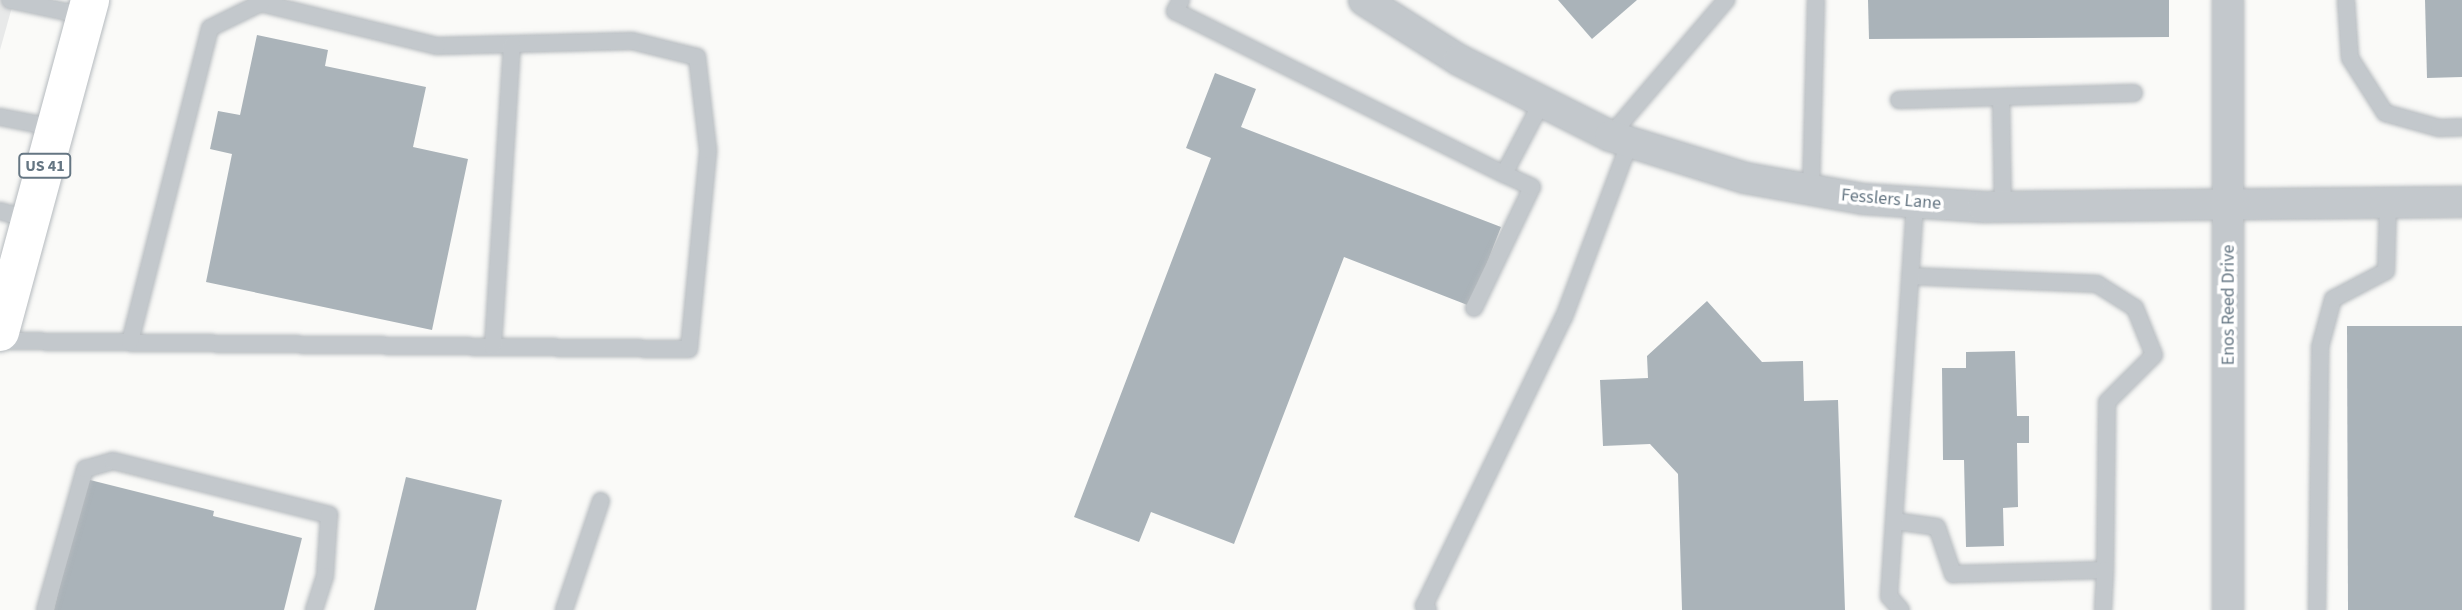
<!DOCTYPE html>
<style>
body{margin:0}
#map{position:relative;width:2462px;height:610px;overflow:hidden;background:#fafaf8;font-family:"Source Sans 3",sans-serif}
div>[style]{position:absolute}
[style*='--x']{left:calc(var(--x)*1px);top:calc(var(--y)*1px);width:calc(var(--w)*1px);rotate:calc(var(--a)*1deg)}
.built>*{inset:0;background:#e8e9e9}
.building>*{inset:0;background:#aab3b9}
.roads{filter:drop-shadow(0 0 2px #b5babe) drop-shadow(0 0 2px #b5babe)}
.service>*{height:16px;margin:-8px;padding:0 8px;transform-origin:8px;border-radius:8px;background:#c3c8cc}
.minor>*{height:30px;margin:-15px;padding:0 15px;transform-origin:15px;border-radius:15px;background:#c3c8cc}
.primary>*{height:38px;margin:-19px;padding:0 19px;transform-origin:19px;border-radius:19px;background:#fff}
span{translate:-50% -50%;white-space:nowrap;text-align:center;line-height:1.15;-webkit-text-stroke:7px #fff;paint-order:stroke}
.shield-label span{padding:2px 5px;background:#fff;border:2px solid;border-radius:5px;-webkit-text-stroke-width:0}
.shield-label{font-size:16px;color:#657683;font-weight:700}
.street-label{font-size:18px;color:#657683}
</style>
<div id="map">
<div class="built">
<i style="clip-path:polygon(0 0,14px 0,0 50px)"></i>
</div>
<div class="building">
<i style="clip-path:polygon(1558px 0,1637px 0,1592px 39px)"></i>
<i style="clip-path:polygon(1868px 0,2169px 0,2169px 37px,1869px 39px)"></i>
<i style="clip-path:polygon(2425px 0,2462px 0,2462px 77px,2427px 78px)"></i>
<i style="clip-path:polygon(257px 35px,328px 50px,325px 66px,426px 87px,413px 147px,468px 159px,432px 330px,206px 282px,232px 154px,210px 149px,218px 111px,240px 115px)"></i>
<i style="clip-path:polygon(1215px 73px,1256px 89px,1241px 127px,1501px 227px,1470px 306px,1344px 257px,1234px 544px,1151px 512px,1139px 542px,1074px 517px,1211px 158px,1186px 148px)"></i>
<i style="clip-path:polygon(1707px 301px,1762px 362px,1803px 361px,1804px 401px,1838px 400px,1845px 610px,1682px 610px,1678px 474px,1650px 444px,1603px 446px,1600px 380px,1648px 378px,1647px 356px)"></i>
<i style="clip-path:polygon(2347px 326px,2462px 326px,2462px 610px,2348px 610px)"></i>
<i style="clip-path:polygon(2015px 351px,2017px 416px,2029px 416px,2029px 443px,2017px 443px,2018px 507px,2003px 508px,2004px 546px,1966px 547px,1964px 460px,1943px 460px,1942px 368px,1966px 368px,1966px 352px)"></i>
<i style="clip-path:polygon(406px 477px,502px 500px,476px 610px,374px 610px)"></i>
<i style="clip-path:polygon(86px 479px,214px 511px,213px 516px,302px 538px,284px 610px,54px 610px)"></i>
</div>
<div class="roads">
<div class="service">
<i style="--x:10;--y:0;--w:78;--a:11.9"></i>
<i style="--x:1181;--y:0;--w:13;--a:119"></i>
<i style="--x:1175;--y:11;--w:367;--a:26.4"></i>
<i style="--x:1504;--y:174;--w:81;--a:-62.2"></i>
<i style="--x:2346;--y:0;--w:58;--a:86.1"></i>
<i style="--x:2350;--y:58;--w:65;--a:57.5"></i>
<i style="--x:2385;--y:113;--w:56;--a:15.5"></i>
<i style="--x:2439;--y:128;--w:23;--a:-2"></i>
<i style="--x:2001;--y:97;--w:110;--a:89"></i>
<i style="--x:1899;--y:100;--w:235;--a:-1.7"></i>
<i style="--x:0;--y:117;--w:57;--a:11.1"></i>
<i style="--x:1610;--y:136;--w:179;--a:-49.5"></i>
<i style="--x:1811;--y:190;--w:190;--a:-88.5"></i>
<i style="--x:0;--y:211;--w:32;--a:16"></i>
<i style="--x:1474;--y:308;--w:134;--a:-64.4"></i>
<i style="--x:1532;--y:187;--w:31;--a:-155"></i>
<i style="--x:0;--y:341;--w:689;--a:0.67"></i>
<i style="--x:689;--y:349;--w:200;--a:-84.5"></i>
<i style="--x:708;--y:150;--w:94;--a:-96.7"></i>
<i style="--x:697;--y:57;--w:67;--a:-166.2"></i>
<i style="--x:632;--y:41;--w:195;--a:178.5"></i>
<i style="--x:437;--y:46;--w:181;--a:-166.3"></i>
<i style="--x:261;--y:3;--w:57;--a:153.9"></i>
<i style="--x:210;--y:28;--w:324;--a:104.3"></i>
<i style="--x:493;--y:346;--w:302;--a:-86.4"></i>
<i style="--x:1894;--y:521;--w:43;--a:7.9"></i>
<i style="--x:1937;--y:527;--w:50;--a:71.2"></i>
<i style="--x:1953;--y:574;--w:152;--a:-1.5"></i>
<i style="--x:2105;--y:570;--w:168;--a:-89.3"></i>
<i style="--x:2107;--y:402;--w:66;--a:-45"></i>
<i style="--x:2154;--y:355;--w:51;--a:-112"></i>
<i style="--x:2135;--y:308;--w:45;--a:-147.7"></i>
<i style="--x:2097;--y:284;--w:187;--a:-177.6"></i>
<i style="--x:45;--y:610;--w:147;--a:-74.2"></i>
<i style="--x:85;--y:469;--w:29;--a:-16"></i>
<i style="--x:113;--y:461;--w:223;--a:14"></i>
<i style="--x:329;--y:515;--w:61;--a:93.8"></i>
<i style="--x:325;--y:576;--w:36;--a:108"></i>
<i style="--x:564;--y:610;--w:115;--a:-71.3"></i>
<i style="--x:1428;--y:610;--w:6;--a:-135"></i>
<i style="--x:1424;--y:606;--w:321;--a:-64.2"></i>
<i style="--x:1564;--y:317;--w:185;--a:-69.4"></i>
<i style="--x:1901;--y:610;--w:18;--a:-131"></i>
<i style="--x:1889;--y:596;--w:394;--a:-86.2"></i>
<i style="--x:2103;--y:610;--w:40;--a:-87.1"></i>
<i style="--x:2317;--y:610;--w:263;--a:-89.3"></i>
<i style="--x:2320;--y:347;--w:50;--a:-74.8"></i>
<i style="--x:2333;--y:299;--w:60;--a:-27.8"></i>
<i style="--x:2386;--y:271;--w:68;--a:-88.3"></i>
</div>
<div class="minor">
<i style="--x:1364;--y:0;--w:112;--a:32.3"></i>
<i style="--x:1459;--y:60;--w:169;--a:26.7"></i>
<i style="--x:1610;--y:136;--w:141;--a:17.3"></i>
<i style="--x:1745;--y:178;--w:120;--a:10.1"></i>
<i style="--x:1863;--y:199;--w:121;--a:3.8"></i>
<i style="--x:1984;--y:207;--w:478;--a:-0.6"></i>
<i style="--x:2228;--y:610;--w:610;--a:-90"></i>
</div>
<div class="primary">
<i style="--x:0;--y:332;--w:344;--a:-74.8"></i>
</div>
</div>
<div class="shield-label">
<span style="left:45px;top:166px">US 41</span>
</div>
<div class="street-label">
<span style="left:1891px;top:200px;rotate:5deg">Fesslers Lane</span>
<span style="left:2229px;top:305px;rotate:-90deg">Enos Reed Drive</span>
</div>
</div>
